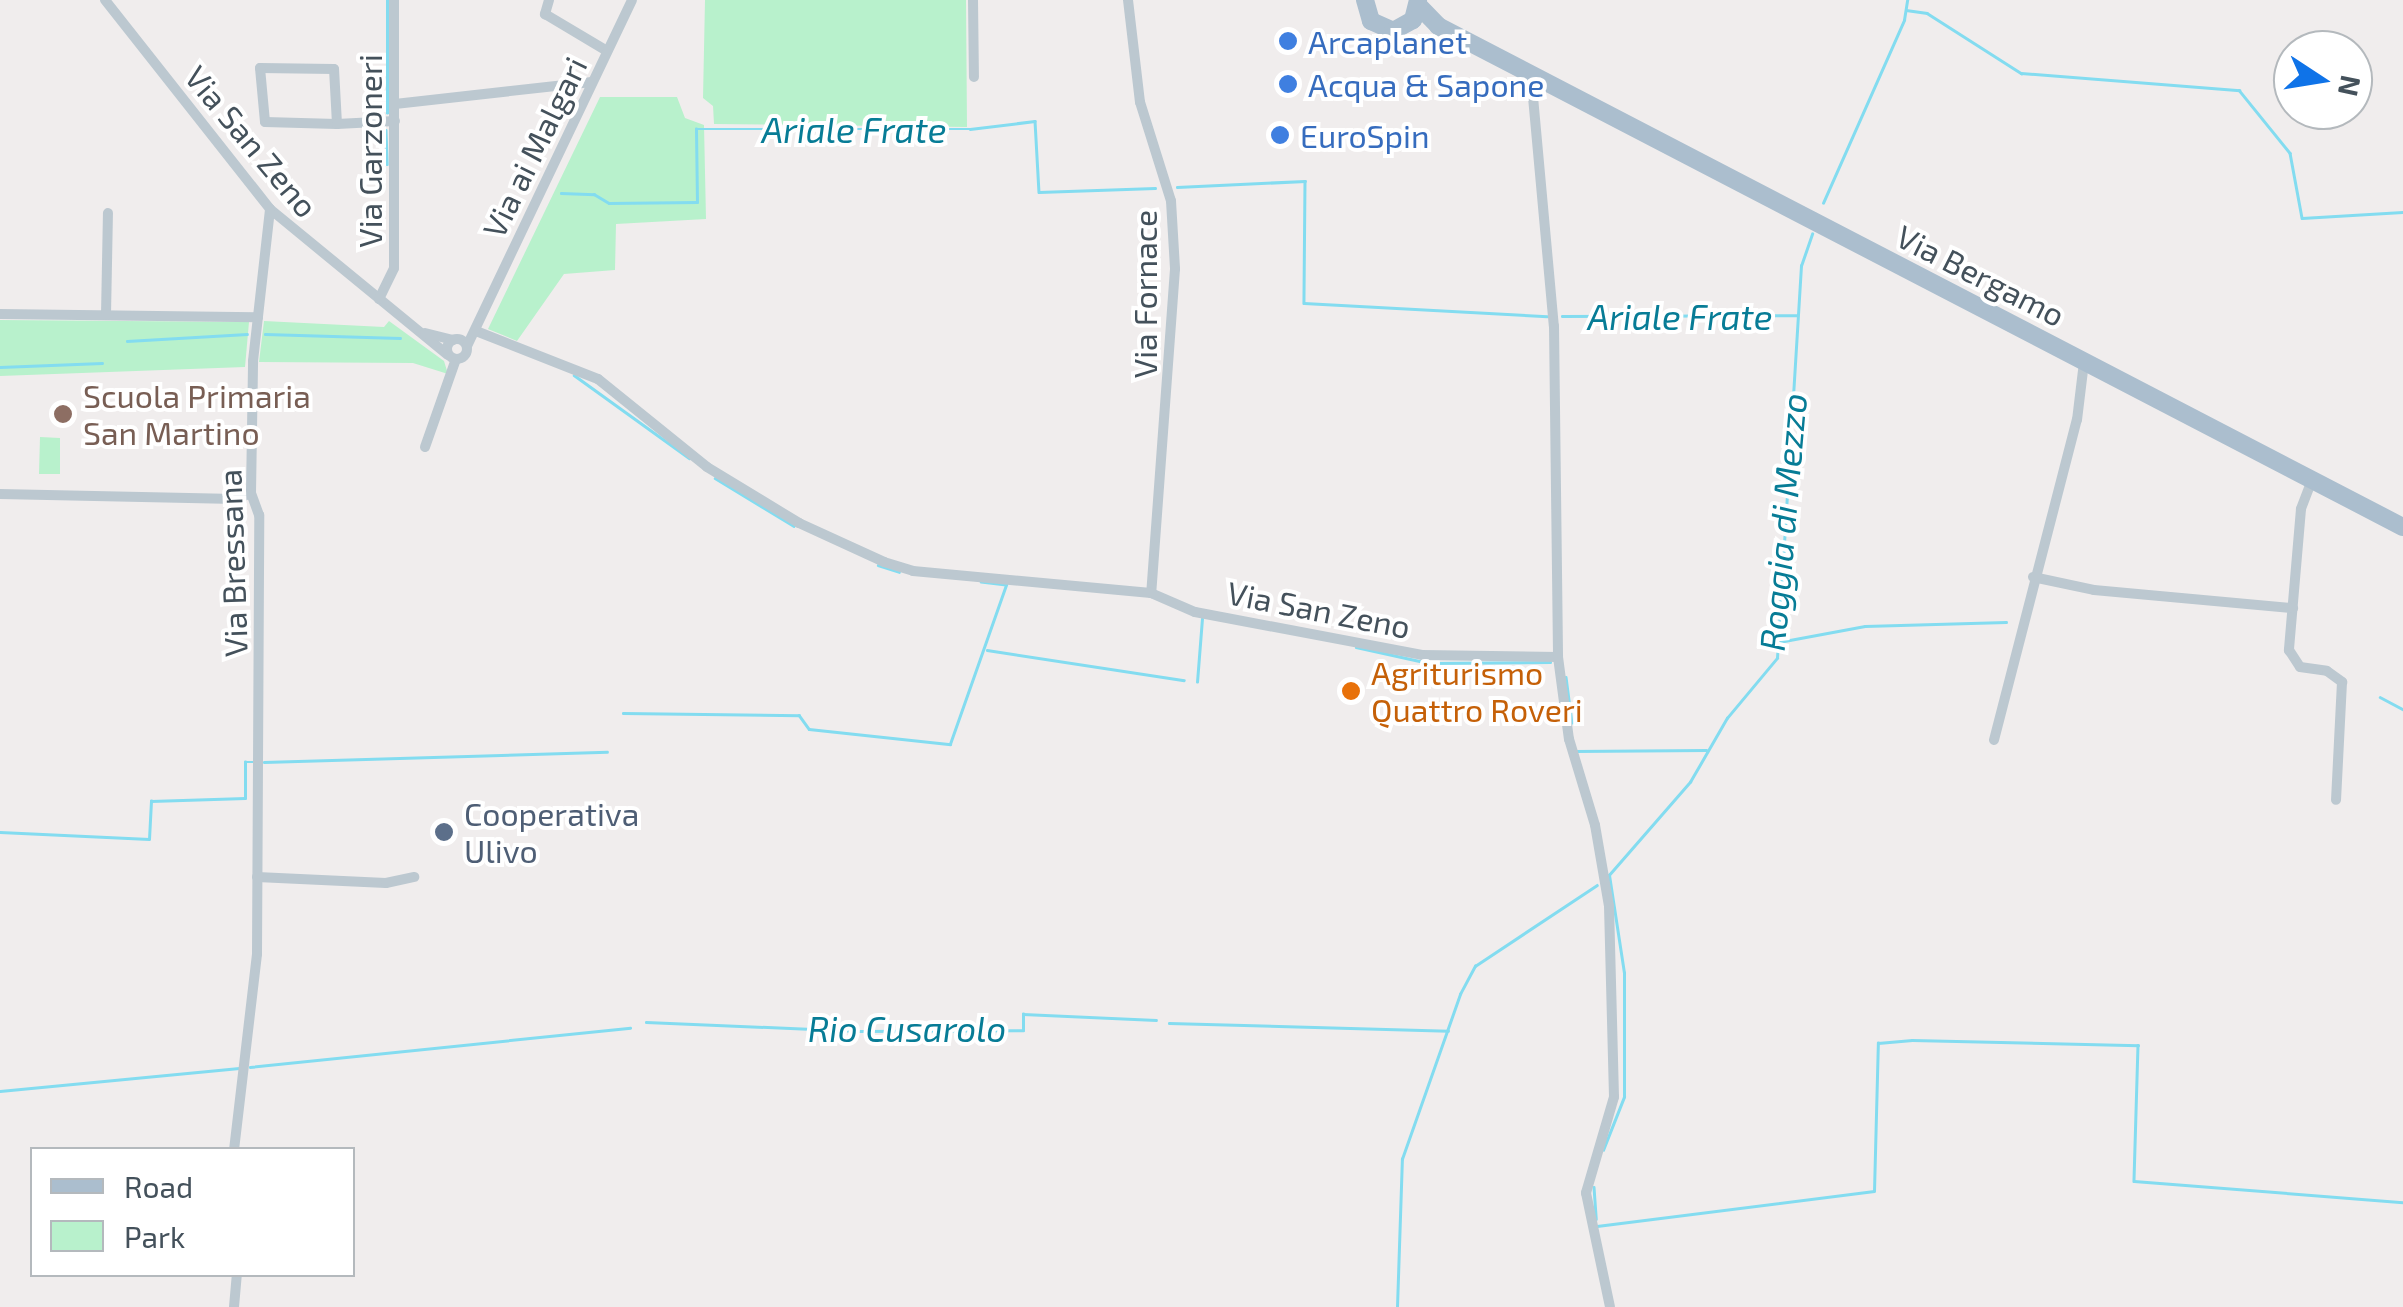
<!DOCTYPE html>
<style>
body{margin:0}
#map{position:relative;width:2403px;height:1307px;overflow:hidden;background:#f0eded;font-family:"Exo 2",sans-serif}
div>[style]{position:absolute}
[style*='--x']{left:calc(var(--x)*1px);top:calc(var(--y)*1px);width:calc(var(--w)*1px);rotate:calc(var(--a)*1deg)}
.green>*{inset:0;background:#b8f1cc}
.stream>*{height:2.5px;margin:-1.25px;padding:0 1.25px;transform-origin:1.25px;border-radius:1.25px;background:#83dcf0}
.minor>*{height:10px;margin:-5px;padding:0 5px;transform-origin:5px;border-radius:5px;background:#bcc8d0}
.minor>.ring{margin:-5px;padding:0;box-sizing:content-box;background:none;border:10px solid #bcc8d0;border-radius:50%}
.primary>*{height:18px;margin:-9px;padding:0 9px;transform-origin:9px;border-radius:9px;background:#abbece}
.dots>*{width:28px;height:28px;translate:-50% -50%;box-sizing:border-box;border:5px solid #fff;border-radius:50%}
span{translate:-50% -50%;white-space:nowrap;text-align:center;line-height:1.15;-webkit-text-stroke:8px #fff;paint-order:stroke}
.shop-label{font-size:32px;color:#366cbe}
.left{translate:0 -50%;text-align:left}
.street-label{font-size:32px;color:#44515b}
.education-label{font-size:32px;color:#785e54}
.food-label{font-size:32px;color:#c56008}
.service-label{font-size:32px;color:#4e5e75}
.water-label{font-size:35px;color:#077c96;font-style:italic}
.legend{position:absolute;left:30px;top:1147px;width:325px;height:130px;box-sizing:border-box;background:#fff;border:2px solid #b4b9bd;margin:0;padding:12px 18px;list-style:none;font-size:30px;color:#44515b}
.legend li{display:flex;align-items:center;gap:20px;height:50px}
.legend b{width:50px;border:2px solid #b4b9bd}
.north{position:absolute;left:2273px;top:30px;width:100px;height:100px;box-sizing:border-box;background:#fff;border:2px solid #b4b9bd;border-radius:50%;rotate:102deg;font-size:28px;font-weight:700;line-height:40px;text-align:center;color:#44515b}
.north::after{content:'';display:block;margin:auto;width:35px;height:45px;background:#0f73e8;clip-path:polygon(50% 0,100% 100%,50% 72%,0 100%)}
</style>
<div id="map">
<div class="green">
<i style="clip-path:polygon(705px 0,966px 0,967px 127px,714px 124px,713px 106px,703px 98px)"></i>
<i style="clip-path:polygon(600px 97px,677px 97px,685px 118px,704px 125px,706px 219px,616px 224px,615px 270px,564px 274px,517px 341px,488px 329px)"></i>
<i style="clip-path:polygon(0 320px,249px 322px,245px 367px,0 376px)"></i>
<i style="clip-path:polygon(264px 321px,384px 327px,389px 321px,444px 361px,448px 374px,413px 363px,259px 362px)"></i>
<i style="clip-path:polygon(40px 437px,60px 438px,60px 474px,39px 474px)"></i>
</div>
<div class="stream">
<i style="--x:1906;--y:10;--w:21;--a:8"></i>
<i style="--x:1927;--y:13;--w:112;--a:32.6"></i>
<i style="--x:2021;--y:73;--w:219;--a:4.5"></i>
<i style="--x:2239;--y:90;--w:81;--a:51"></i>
<i style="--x:2290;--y:153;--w:66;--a:79.5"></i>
<i style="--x:2302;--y:218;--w:101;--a:-3.4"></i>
<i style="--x:387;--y:113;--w:113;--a:-90"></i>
<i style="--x:386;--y:130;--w:34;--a:88"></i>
<i style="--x:1177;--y:187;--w:128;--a:-2.7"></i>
<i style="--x:1305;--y:181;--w:122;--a:90.5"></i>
<i style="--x:1304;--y:303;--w:243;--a:3.1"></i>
<i style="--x:561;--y:193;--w:33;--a:2"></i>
<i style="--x:594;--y:194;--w:17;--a:31"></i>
<i style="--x:609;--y:203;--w:88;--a:-0.7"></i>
<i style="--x:697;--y:202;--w:73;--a:-90.8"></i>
<i style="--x:696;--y:129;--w:274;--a:0"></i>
<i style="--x:970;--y:129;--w:65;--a:-7"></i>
<i style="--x:1035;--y:121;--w:71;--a:86.8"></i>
<i style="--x:1039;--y:192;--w:116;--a:-2"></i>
<i style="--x:1823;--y:203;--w:200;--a:-66.1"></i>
<i style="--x:1904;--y:20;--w:20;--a:-81"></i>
<i style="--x:1562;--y:316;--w:235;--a:-0.2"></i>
<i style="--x:265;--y:334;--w:135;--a:1.7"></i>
<i style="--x:127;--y:341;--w:120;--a:-3.3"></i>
<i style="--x:0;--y:367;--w:102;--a:-2.2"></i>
<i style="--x:574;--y:375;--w:142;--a:35.8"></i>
<i style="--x:715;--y:478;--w:92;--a:31.3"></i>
<i style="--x:878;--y:565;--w:22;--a:18"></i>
<i style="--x:1779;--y:642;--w:87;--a:-10.5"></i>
<i style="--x:1865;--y:626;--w:141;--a:-1.6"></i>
<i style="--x:1356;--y:647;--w:75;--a:12.4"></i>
<i style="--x:1429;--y:663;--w:121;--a:-0.5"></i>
<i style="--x:987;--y:650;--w:199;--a:8.7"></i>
<i style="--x:1566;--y:677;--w:46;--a:82.6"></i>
<i style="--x:1197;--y:682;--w:63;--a:-85.5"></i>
<i style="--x:2380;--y:697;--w:26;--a:28"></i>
<i style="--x:623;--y:713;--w:176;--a:0.7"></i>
<i style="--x:799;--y:715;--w:17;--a:54"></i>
<i style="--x:809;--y:729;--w:142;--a:6.1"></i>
<i style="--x:950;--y:744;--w:169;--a:-70.6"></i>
<i style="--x:1006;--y:585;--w:25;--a:-173"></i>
<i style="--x:1575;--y:751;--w:131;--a:-0.4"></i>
<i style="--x:264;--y:762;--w:343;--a:-1.7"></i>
<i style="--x:0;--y:832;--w:149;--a:2.7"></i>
<i style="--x:149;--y:839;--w:38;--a:-87"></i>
<i style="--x:151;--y:801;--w:94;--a:-1.8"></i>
<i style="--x:245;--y:798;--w:36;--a:-90"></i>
<i style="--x:245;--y:762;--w:9;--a:0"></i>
<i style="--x:1608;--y:876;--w:125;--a:-48.9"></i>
<i style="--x:1690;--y:782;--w:74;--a:-60"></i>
<i style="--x:1727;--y:718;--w:78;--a:-50.2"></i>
<i style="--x:1777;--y:658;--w:393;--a:-86.5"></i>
<i style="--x:1801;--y:266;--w:34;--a:-71"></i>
<i style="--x:646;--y:1022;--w:212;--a:2.4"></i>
<i style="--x:858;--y:1031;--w:165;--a:-0.3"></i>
<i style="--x:1023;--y:1030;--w:16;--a:-90"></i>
<i style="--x:1023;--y:1014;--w:133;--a:2.6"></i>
<i style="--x:1169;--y:1023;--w:279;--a:1.6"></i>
<i style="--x:250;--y:1067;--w:382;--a:-5.9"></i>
<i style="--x:0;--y:1091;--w:240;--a:-5.5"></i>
<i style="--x:1603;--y:1150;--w:57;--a:-68.4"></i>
<i style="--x:1624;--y:1097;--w:124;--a:-90"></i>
<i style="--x:1624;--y:973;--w:99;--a:-98.7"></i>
<i style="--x:1594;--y:1187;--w:32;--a:86"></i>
<i style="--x:1597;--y:1226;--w:279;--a:-7.2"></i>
<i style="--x:1874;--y:1191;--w:148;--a:-88.5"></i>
<i style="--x:1878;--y:1043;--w:34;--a:-5"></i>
<i style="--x:1912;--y:1040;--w:226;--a:1.3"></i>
<i style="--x:2138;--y:1045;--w:136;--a:91.7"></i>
<i style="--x:2134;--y:1181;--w:270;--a:4.5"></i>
<i style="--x:1397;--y:1307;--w:148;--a:-88.1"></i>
<i style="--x:1402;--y:1159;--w:175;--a:-70.6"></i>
<i style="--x:1460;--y:994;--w:32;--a:-62"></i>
<i style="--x:1475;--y:966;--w:146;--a:-33.6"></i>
</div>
<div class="minor">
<i style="--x:105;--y:0;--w:266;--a:51.7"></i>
<i style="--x:270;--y:209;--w:230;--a:39.4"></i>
<i style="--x:549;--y:0;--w:15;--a:106"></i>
<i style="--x:545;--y:14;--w:72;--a:30.8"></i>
<i style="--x:973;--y:0;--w:77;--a:89.3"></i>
<i style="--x:1128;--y:0;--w:103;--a:83.3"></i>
<i style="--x:1140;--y:102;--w:104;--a:72.6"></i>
<i style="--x:1171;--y:201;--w:68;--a:86.6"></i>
<i style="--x:1175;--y:269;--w:325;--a:94.2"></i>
<i style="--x:1531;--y:75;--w:252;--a:84.8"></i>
<i style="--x:1554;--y:326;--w:331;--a:89.3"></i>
<i style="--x:395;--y:104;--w:198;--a:-6.4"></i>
<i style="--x:337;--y:124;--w:55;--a:-93.1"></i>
<i style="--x:334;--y:69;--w:74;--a:-179.2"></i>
<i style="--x:260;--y:68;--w:54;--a:84.7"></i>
<i style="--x:265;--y:122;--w:72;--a:1.6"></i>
<i style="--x:337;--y:124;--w:58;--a:-3"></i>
<i style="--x:379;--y:299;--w:34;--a:-64"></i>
<i style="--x:394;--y:268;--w:268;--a:-90"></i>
<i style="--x:0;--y:314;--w:258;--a:0.7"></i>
<i style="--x:106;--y:315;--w:102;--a:-88.9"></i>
<i style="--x:476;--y:331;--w:131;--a:21.5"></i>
<i style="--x:598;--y:379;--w:140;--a:38.9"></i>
<i style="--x:707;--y:467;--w:108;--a:31.3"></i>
<i style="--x:799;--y:523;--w:94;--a:24.6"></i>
<i style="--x:884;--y:562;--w:30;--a:17"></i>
<i style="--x:913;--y:571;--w:239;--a:5.3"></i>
<i style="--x:1151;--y:593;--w:48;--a:23.4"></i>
<i style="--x:1195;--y:612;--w:231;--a:10.7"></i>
<i style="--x:1422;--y:655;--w:136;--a:0.8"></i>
<i style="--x:1558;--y:657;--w:83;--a:82.4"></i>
<i style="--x:1569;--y:739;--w:90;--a:73.2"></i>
<i style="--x:1595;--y:825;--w:82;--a:80.2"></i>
<i style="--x:1609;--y:906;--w:191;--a:88.5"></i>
<i style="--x:1614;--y:1097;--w:100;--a:106.3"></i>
<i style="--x:1586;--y:1193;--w:116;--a:78.1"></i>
<i style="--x:425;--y:333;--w:29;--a:14"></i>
<i class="ring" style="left:447px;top:339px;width:10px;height:10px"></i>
<i style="--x:467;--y:346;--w:383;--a:-64.5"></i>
<i style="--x:425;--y:447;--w:93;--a:-70.6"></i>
<i style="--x:2312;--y:480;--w:31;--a:111"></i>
<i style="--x:2301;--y:509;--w:142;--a:94.9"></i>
<i style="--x:2289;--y:650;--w:20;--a:57"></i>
<i style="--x:2300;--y:667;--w:27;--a:8"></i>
<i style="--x:2327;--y:671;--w:19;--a:36"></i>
<i style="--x:2342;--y:682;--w:118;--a:92.9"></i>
<i style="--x:0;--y:494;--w:236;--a:1.2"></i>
<i style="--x:236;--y:499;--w:16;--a:-22"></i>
<i style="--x:2033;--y:577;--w:62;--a:12"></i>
<i style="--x:2094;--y:590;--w:200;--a:5.2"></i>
<i style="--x:1994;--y:740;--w:331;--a:-75.5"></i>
<i style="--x:2077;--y:420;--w:58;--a:-83.1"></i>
<i style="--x:257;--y:877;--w:129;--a:2.7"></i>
<i style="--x:386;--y:883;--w:29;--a:-12"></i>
<i style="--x:234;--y:1150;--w:197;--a:-83.3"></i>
<i style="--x:257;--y:954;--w:439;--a:-89.7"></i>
<i style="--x:259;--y:515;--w:23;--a:-110"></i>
<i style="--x:251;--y:493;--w:132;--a:-89.1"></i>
<i style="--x:253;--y:361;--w:153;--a:-83.6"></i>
<i style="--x:234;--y:1307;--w:33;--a:-85"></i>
</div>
<div class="primary">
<i style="--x:1365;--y:0;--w:22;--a:74"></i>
<i style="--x:1371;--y:21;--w:24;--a:24"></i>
<i style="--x:1393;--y:31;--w:23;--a:-29"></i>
<i style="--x:1413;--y:20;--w:21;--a:-76"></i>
<i style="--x:1418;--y:5;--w:29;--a:46"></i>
<i style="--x:1438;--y:26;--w:1087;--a:27.44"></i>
</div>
<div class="dots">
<i style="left:1288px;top:41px;background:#3f7fe0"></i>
<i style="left:1288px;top:84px;background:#3f7fe0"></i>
<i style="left:1280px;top:135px;background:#3f7fe0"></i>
<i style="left:63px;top:414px;background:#8d6e63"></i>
<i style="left:1351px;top:691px;background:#e8710a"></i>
<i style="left:444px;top:832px;background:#5c6f8a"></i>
</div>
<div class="shop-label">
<span class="left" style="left:1308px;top:41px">Arcaplanet</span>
<span class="left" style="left:1308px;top:84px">Acqua &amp; Sapone</span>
<span class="left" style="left:1300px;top:135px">EuroSpin</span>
</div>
<div class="street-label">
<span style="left:252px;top:141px;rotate:50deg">Via San Zeno</span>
<span style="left:534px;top:147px;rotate:-64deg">Via ai Malgari</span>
<span style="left:369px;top:151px;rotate:-90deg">Via Garzoneri</span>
<span style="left:1981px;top:275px;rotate:27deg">Via Bergamo</span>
<span style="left:1144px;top:294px;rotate:-90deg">Via Fornace</span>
<span style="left:232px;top:563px;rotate:-92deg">Via Bressana</span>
<span style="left:1319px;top:609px;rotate:11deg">Via San Zeno</span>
</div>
<div class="education-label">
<span class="left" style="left:83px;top:414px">Scuola Primaria<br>San Martino</span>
</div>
<div class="food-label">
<span class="left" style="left:1371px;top:691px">Agriturismo<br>Quattro Roveri</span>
</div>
<div class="service-label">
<span class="left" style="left:464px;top:832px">Cooperativa<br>Ulivo</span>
</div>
<div class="water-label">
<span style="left:854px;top:129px">Ariale Frate</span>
<span style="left:1680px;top:316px">Ariale Frate</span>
<span style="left:1782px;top:522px;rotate:-85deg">Roggia di Mezzo</span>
<span style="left:907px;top:1028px">Rio Cusarolo</span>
</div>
<ul class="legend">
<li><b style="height:12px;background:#abbece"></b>Road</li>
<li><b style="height:28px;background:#b8f1cc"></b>Park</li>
</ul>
<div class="north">N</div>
</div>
